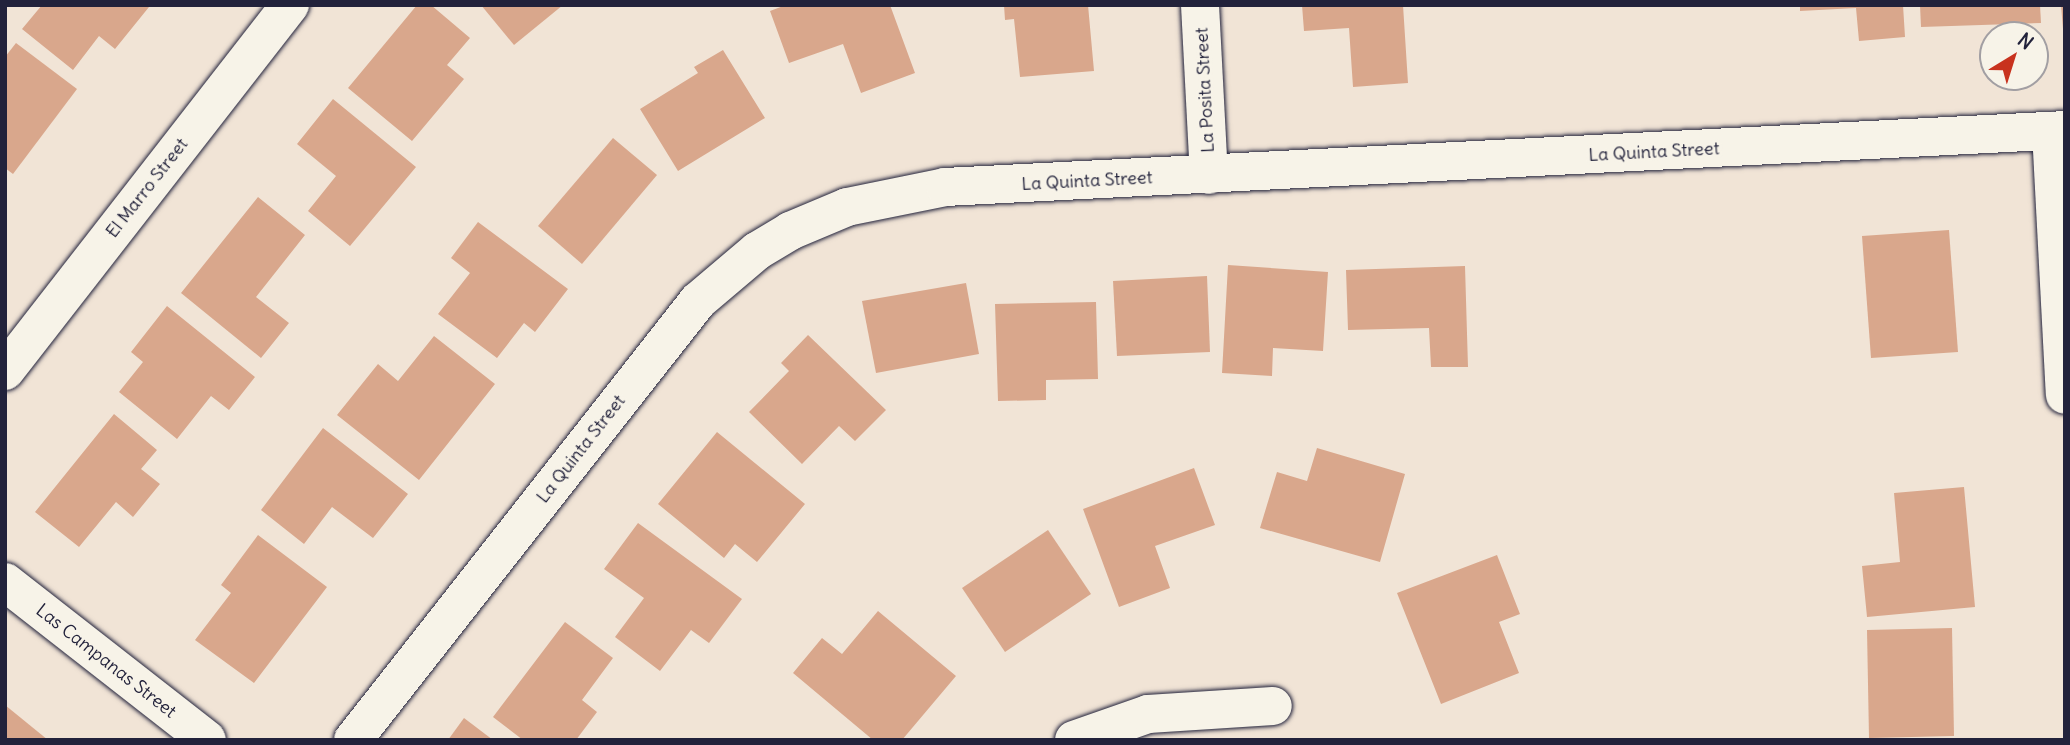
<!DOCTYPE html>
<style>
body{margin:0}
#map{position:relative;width:2070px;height:745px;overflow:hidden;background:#f1e4d6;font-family:Delius,sans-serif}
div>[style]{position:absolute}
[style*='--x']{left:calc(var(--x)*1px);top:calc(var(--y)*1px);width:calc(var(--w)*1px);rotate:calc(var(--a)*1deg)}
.building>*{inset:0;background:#d9a78c}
.roads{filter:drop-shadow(0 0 2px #22223b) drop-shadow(0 0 2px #22223b)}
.street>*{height:38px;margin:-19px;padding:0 19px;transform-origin:19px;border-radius:19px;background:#f7f3e8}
span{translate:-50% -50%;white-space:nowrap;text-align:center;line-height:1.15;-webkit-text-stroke:6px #f7f3e8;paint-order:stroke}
.street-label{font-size:18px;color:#22223b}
.frame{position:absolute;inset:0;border:7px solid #22223b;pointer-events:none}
.north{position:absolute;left:1979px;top:21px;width:70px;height:70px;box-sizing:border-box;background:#f7f3e8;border:2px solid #a29fa3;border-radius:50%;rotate:38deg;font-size:19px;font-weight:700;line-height:28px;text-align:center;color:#22223b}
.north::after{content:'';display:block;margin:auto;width:24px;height:32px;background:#c8321e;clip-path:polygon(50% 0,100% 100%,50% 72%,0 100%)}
</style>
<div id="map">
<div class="building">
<i style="clip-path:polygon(42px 5px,146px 5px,149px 7px,115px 49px,99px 36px,73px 70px,22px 29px)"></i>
<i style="clip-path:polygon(417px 5px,431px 5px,470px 38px,447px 65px,464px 79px,412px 141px,348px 88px)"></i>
<i style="clip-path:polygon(481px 5px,563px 5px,514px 45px)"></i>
<i style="clip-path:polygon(786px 5px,890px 5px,915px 73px,861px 93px,843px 44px,789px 63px,770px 11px)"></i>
<i style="clip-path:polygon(1004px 5px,1088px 5px,1094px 71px,1020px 77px,1014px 19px,1005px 20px)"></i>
<i style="clip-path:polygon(1302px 5px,1403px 5px,1408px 83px,1353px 87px,1349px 28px,1304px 31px)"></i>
<i style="clip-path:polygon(1800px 5px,1903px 5px,1905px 37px,1859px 41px,1856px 8px,1800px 11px)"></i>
<i style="clip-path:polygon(1920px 5px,2040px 5px,2041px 23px,1921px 27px)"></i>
<i style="clip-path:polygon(2061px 5px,2065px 5px,2065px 29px,2063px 29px)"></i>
<i style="clip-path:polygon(16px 43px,77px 89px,13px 174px,5px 168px,5px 57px)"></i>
<i style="clip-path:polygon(723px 50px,765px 118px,678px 171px,640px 109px,698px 73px,694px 67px)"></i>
<i style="clip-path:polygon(333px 99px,416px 167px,350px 246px,308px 211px,336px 176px,297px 144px)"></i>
<i style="clip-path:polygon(613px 138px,657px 175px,582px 264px,538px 226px)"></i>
<i style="clip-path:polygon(258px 197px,305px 235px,256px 297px,289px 323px,261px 358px,181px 293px)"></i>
<i style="clip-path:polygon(478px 222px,568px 289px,535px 332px,524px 323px,497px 358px,438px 314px,470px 273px,451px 258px)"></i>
<i style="clip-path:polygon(1949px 230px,1958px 352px,1871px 358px,1862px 236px)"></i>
<i style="clip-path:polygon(1228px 265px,1328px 272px,1323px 351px,1273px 348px,1272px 376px,1222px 373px)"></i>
<i style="clip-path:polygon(1465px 266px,1468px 367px,1431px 367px,1429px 328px,1348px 330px,1346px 270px)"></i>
<i style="clip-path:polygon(1207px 276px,1210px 352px,1117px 356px,1113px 281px)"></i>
<i style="clip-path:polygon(966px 283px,979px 354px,876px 373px,862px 301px)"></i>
<i style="clip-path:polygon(1096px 302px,1098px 379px,1046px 380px,1046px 400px,998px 401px,995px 304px)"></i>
<i style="clip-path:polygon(167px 306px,255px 377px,229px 410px,211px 396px,177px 439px,119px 392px,143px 362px,131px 352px)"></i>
<i style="clip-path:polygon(808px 335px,886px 410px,855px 441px,839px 426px,802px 464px,749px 412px,789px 371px,781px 363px)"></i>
<i style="clip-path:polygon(434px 336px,495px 384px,419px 480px,337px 415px,378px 364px,398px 381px)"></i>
<i style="clip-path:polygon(114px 414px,157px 450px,141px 469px,160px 484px,133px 517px,116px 502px,79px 547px,35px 512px)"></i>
<i style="clip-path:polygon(323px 428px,408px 494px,373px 538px,332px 507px,304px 544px,261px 510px)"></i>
<i style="clip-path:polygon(717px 432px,805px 504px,757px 562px,735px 544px,724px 558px,658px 504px)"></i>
<i style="clip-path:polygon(1317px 448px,1405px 474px,1380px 562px,1260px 528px,1277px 472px,1307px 481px)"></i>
<i style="clip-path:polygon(1194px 468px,1215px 525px,1155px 546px,1170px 588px,1119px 607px,1083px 509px)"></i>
<i style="clip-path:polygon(1964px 487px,1975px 607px,1867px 617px,1862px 566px,1900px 562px,1894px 493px)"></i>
<i style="clip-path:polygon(638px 523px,742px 599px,709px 643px,691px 630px,660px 671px,615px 637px,644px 598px,604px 569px)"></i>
<i style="clip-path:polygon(1048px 530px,1091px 594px,1005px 652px,962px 588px)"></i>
<i style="clip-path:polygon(258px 535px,327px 587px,254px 683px,195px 640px,231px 593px,221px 585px)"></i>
<i style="clip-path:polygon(1497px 555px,1520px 614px,1499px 622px,1519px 673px,1441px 704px,1397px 593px)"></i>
<i style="clip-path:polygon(878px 611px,956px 676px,902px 740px,873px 740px,793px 673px,822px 638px,842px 654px)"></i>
<i style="clip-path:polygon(565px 622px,613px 658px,582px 700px,597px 712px,576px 740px,523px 740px,493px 717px)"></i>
<i style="clip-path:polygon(1952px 628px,1954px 736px,1869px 738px,1867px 630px)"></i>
<i style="clip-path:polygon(5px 705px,48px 740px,5px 740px)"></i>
<i style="clip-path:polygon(464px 718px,493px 740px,448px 740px)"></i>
</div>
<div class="roads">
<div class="street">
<i style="--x:1200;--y:5;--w:170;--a:87"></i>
<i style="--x:2051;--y:131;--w:264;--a:87"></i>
<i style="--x:5;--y:371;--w:464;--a:-52.1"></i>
<i style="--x:5;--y:582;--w:256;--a:38"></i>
<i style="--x:353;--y:740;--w:558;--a:-51.84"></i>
<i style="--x:698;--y:301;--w:77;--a:-40.3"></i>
<i style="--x:757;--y:251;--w:39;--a:-31"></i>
<i style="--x:790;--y:231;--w:62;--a:-22.8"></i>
<i style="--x:847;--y:207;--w:100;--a:-11.5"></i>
<i style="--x:945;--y:187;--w:1121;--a:-2.91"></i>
<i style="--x:1074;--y:740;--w:78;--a:-19.4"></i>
<i style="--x:1148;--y:714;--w:125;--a:-3.7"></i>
</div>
</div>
<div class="street-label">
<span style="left:1205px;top:90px;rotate:-93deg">La Posita Street</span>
<span style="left:1654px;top:152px;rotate:-3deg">La Quinta Street</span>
<span style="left:1087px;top:181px;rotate:-3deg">La Quinta Street</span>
<span style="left:147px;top:188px;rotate:-52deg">El Marro Street</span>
<span style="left:581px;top:449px;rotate:-52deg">La Quinta Street</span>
<span style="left:106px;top:661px;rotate:38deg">Las Campanas Street</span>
</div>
<div class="frame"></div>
<div class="north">N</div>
</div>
